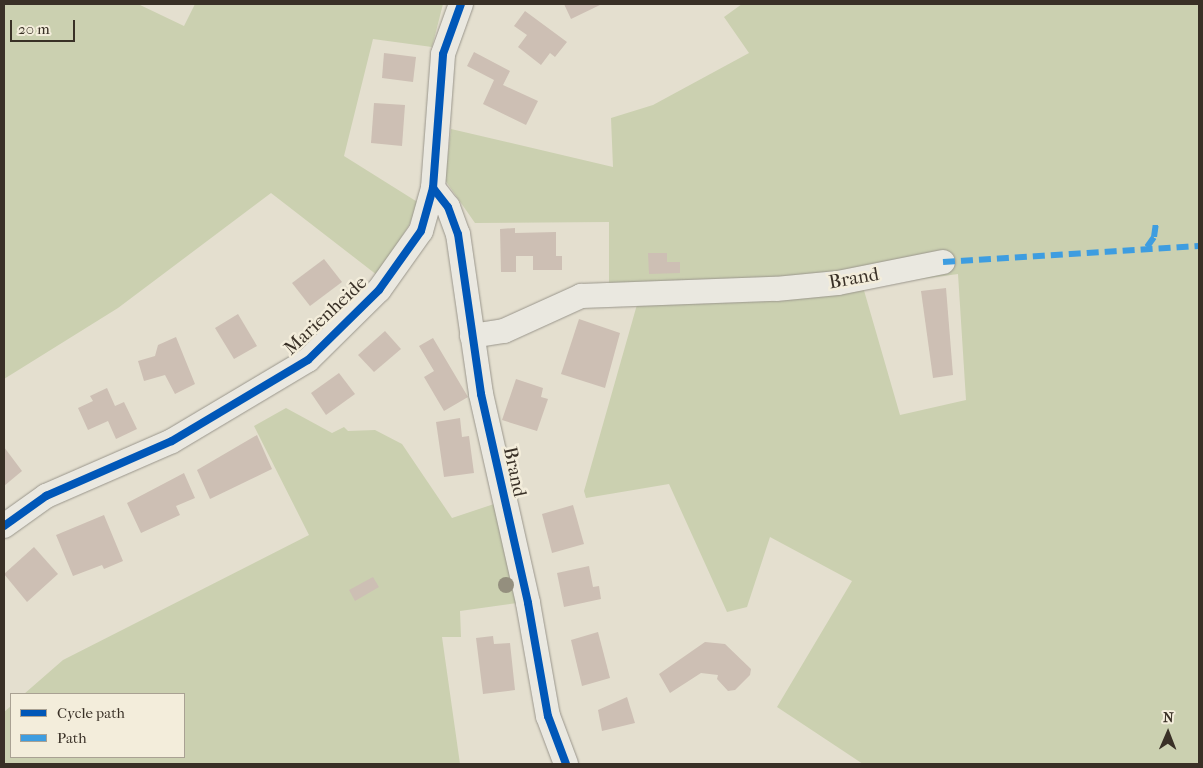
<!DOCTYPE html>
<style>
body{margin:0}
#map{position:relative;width:1203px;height:768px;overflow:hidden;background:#e4dfcf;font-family:"IM FELL French Canon",serif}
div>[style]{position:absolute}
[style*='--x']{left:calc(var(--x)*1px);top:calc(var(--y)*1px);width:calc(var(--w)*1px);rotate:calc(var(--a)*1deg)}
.green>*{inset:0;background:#cbd0b0}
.building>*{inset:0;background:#cdbfb4}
.roads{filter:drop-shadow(0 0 1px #9a968c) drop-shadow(0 0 1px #9a968c)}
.minor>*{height:24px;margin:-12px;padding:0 12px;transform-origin:12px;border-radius:12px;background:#eae8e0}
.quiet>*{height:6px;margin-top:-3px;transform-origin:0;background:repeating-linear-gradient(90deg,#3e9de0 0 12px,transparent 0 18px)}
.cycleway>*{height:8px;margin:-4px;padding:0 4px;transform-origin:4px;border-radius:4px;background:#0057b8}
.trees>*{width:16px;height:16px;margin:-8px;border-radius:50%;background:#948f7e}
span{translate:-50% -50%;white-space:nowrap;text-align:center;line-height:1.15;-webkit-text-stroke:5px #f3eddb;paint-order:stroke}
.street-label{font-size:19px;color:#393026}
.frame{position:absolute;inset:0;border:5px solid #393026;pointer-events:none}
.legend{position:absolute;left:10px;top:693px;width:175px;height:65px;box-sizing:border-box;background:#f3eddb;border:1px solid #a9a193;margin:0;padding:6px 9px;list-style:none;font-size:15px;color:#393026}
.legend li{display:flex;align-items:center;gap:10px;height:25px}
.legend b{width:25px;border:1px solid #a9a193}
.north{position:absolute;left:1143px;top:708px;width:50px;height:50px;-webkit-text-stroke:4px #f3eddb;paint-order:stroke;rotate:1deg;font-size:14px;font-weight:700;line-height:20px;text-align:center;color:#393026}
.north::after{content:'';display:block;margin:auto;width:18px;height:22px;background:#393026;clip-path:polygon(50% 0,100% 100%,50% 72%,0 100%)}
.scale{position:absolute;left:10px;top:20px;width:65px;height:22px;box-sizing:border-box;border:2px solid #393026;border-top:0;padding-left:6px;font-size:15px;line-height:18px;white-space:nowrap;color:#393026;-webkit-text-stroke:4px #f3eddb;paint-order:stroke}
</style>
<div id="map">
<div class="green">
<i style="clip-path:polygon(4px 4px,138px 4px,184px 26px,195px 4px,443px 4px,432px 47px,373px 39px,344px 156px,419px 203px,408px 227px,377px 275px,271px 193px,118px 308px,4px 379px)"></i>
<i style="clip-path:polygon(evenodd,742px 4px,1199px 4px,1199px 764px,863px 764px,777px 707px,852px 581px,770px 537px,747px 607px,727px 612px,669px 484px,586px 498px,584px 491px,642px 287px,609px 286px,609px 222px,475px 223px,445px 180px,451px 129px,613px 167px,611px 118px,653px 105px,749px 53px,724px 17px,742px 4px,958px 274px,966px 400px,900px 415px,863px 287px,958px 274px)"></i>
<i style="clip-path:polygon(286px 408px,332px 433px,344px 427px,348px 431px,375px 430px,402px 444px,452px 518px,497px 503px,517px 603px,460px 611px,461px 637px,442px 637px,460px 764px,4px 764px,4px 712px,11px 706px,11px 757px,184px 757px,184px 694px,24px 694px,63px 660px,309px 535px,254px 426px)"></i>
</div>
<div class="building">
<i style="clip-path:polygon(564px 4px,602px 4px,571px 19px)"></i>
<i style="clip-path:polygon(525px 11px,567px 42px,555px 57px,550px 53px,541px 65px,518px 47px,527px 35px,514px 26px)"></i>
<i style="clip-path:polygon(474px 52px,510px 71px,503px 85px,538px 101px,526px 125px,483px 104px,494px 80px,467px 66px)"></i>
<i style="clip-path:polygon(384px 53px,416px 57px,413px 82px,382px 78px)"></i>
<i style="clip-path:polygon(374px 103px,405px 105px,402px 146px,371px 143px)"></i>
<i style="clip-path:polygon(515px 228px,515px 233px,556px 232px,556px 256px,562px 256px,562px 270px,533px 270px,533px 256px,516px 256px,516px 272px,501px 272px,500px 229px)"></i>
<i style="clip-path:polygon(648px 253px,667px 253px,667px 262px,680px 262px,680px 273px,649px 274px)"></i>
<i style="clip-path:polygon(324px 259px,342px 282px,310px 306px,292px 283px)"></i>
<i style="clip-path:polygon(946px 288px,953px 375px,933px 378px,921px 291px)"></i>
<i style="clip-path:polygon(238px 314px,257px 346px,234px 359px,215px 328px)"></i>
<i style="clip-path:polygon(579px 319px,620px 333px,605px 388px,561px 374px)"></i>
<i style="clip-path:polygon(385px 331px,401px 349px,374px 372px,358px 355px)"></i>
<i style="clip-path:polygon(176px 337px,195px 384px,175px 394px,165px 375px,144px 381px,138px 361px,155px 356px,158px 345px)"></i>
<i style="clip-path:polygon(433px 338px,468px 397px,444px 411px,424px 377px,434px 371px,419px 346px)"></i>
<i style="clip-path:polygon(339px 373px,355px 394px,326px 415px,311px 393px)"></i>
<i style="clip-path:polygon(516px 379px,543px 388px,541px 397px,548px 399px,537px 431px,502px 420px)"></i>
<i style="clip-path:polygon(107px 388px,115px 406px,124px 402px,137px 429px,116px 439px,108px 421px,88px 430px,78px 408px,93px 401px,90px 396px)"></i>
<i style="clip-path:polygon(460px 418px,462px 437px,469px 436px,474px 473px,444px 477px,436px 422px)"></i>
<i style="clip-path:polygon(257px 435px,272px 469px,210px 499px,197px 470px)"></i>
<i style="clip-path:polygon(4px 447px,22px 471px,4px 486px)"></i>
<i style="clip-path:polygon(184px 473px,195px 498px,176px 506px,180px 515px,141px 533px,127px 503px)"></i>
<i style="clip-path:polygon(573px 505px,584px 544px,552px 553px,542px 514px)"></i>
<i style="clip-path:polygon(104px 515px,123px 561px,104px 569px,102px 565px,73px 576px,56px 535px)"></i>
<i style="clip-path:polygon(34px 547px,58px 574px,27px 602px,4px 574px)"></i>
<i style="clip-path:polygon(589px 566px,593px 587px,599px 586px,601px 599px,564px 607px,557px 573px)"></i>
<i style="clip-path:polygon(373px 577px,379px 587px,355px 601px,349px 590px)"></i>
<i style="clip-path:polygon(598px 632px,610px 678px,582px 686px,571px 640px)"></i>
<i style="clip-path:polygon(493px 636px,494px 644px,510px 643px,515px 690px,483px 694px,476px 638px)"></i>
<i style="clip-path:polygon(705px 642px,725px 644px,751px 669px,750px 675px,735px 690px,728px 691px,717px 679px,718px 675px,701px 673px,670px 693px,659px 674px)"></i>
<i style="clip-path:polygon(627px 697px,635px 723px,602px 731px,598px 710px)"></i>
</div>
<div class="roads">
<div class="minor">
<i style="--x:433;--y:188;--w:24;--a:52"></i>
<i style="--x:448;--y:207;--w:29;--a:70"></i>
<i style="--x:458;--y:234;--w:162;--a:81.8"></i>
<i style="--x:481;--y:394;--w:214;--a:77.3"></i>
<i style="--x:528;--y:603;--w:115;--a:80"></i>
<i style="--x:548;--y:716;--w:51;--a:69.4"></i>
<i style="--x:472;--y:336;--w:32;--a:-9"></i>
<i style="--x:504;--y:331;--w:85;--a:-24.4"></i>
<i style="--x:581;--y:296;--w:195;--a:-2.1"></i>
<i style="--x:776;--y:289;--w:62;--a:-5.5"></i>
<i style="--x:838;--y:283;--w:107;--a:-11.3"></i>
<i style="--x:4;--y:526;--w:52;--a:-35.5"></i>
<i style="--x:46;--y:496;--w:137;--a:-23.6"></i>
<i style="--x:172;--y:441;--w:158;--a:-30.8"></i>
<i style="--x:308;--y:360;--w:100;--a:-44.6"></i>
<i style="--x:379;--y:290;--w:72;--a:-54.6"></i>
<i style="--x:421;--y:231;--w:45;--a:-74.4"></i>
<i style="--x:433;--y:188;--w:134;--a:-85.7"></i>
<i style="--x:443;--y:54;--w:53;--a:-70.2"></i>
</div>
</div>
<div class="quiet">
<i style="--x:1147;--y:247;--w:12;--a:-55"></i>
<i style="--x:1154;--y:237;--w:15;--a:-82"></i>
<i style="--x:943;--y:262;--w:256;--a:-3.6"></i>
</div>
<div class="cycleway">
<i style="--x:433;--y:188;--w:24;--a:52"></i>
<i style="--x:448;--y:207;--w:29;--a:70"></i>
<i style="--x:458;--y:234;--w:162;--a:81.8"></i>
<i style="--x:481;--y:394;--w:214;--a:77.3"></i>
<i style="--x:528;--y:603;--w:115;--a:80"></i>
<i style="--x:548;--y:716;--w:51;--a:69.4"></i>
<i style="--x:4;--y:526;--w:52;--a:-35.5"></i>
<i style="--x:46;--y:496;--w:137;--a:-23.6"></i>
<i style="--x:172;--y:441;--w:158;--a:-30.8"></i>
<i style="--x:308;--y:360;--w:100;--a:-44.6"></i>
<i style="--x:379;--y:290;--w:72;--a:-54.6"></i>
<i style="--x:421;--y:231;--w:45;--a:-74.4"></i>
<i style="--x:433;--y:188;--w:134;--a:-85.7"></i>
<i style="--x:443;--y:54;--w:53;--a:-70.2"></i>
</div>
<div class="trees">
<i style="left:506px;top:585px"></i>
</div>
<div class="street-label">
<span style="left:854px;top:279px;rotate:-10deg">Brand</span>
<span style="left:326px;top:316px;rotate:-43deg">Marienheide</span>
<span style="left:514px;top:472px;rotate:78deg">Brand</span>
</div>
<div class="frame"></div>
<ul class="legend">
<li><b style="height:6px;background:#0057b8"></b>Cycle path</li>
<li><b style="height:6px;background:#3e9de0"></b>Path</li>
</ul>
<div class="north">N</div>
<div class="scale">20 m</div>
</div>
